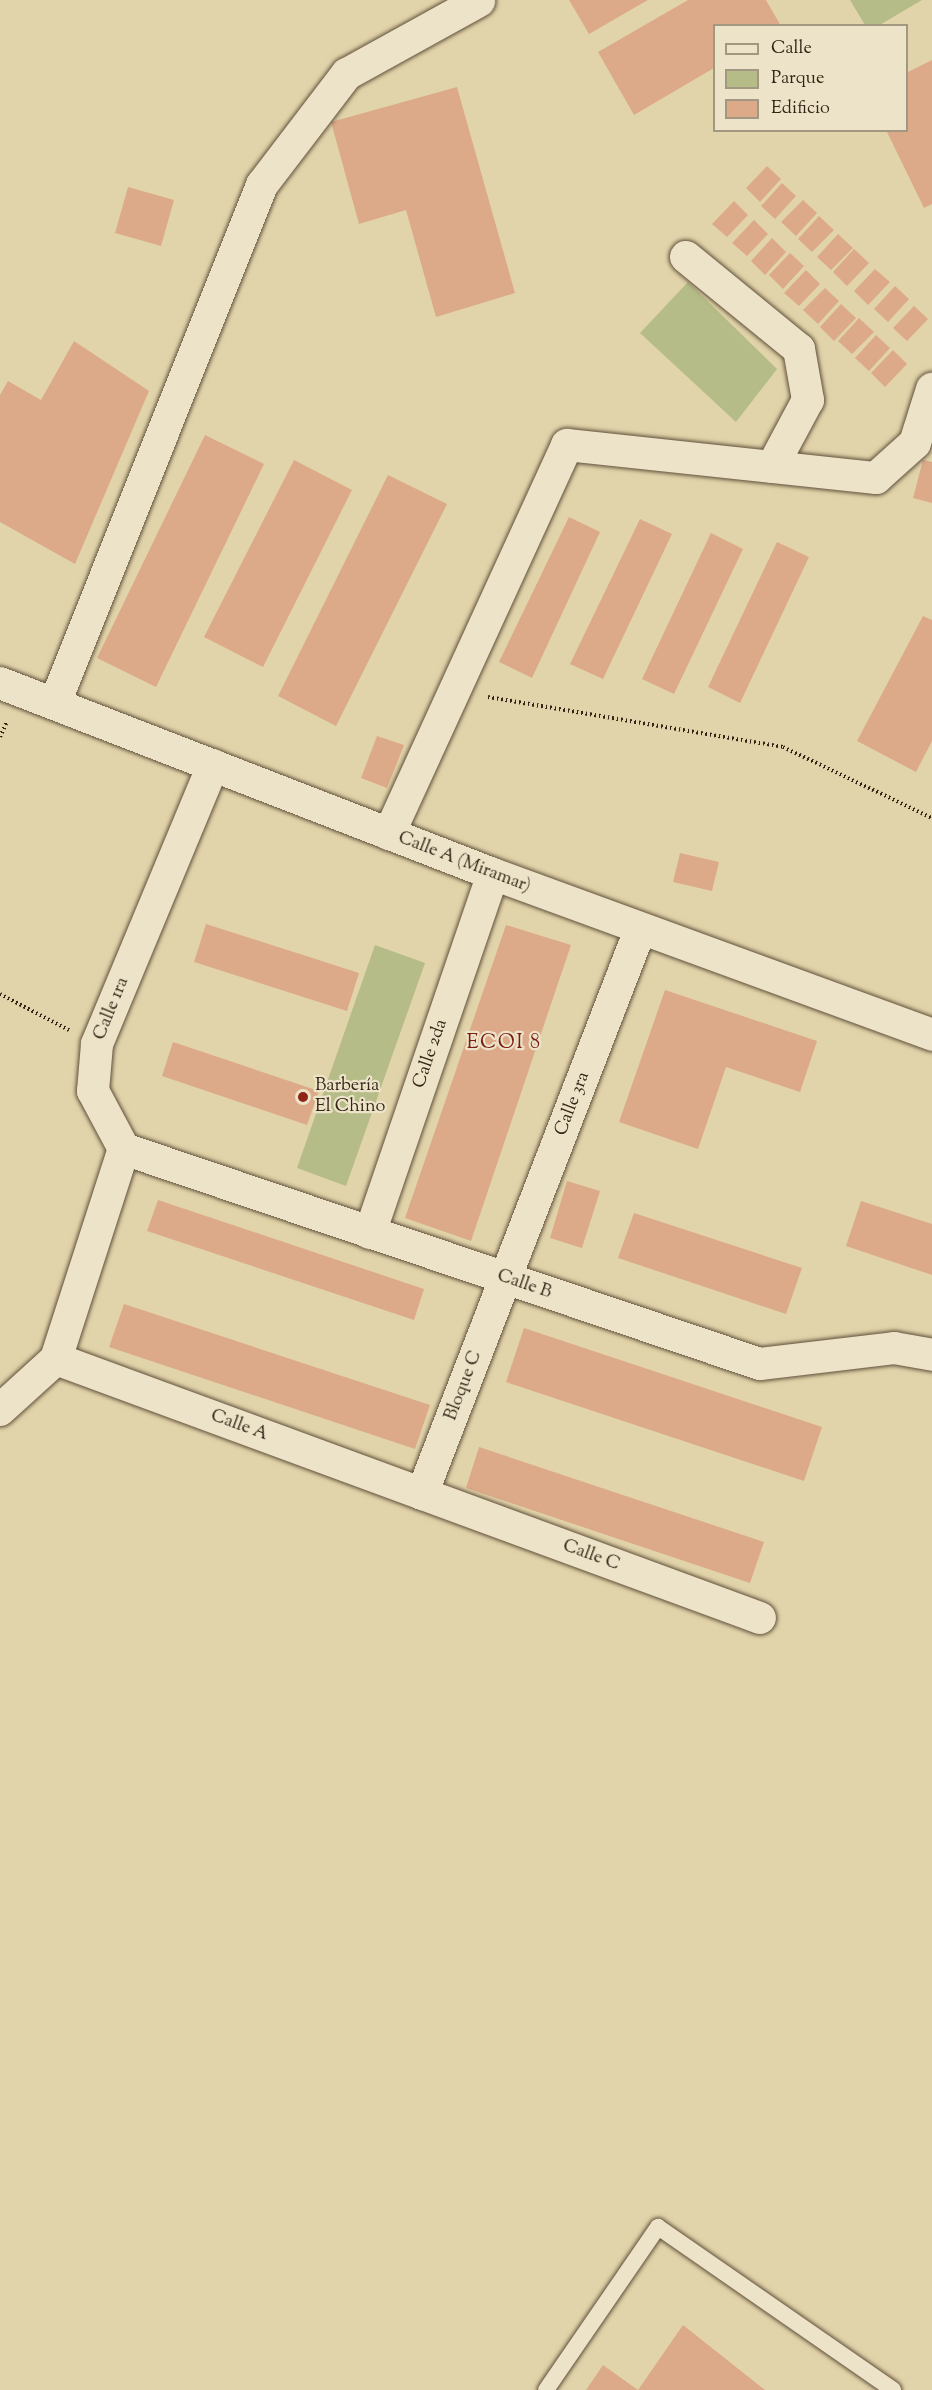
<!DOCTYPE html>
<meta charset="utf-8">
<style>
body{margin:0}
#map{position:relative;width:932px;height:2390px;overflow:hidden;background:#e2d4aa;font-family:"Sorts Mill Goudy",serif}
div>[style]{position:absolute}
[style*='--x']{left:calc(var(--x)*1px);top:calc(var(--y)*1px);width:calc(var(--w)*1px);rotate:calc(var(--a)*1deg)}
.green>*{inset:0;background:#b5bc87}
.building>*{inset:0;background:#dcaa89}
.path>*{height:4px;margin-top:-2px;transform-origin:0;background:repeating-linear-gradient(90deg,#342416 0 1.5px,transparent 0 4.5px)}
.roads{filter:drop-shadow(0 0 2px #60503b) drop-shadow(0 0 2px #60503b)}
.lane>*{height:16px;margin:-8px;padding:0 8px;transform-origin:8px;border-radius:8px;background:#ece3c8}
.street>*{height:32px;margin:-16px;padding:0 16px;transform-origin:16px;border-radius:16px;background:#ece3c8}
.dots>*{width:16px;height:16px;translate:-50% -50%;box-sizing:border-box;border:3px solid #ece3c8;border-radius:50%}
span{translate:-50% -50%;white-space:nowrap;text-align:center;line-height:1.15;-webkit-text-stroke:4.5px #ece3c8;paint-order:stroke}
.street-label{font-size:18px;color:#342416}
.poi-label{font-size:18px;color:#342416}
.left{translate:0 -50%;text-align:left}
.neighbourhood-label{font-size:20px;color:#7a1f14;letter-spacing:1.5px}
.legend{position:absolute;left:713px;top:24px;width:195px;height:108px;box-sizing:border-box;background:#ece3c8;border:2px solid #a29781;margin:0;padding:8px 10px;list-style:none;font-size:18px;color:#342416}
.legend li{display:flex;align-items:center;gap:12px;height:30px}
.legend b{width:30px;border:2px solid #a29781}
</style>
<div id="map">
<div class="green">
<i style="clip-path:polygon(850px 0,922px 0,878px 26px,865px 25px)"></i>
<i style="clip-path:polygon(688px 282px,777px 369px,736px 422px,640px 333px)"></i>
<i style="clip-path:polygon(375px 945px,425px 963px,346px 1186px,297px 1168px)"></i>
</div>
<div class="building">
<i style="clip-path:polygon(569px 0,648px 0,589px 34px)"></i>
<i style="clip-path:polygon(688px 0,766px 0,781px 26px,714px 26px,714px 68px,634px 115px,598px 52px)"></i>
<i style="clip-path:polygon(932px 60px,932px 204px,924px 208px,886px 130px,906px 130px,906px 73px)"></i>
<i style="clip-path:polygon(457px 87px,515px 293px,436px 317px,406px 210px,359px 224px,331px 122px)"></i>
<i style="clip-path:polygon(767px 166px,781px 179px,760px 202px,746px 188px)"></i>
<i style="clip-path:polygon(782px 183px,796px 196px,775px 219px,761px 206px)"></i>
<i style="clip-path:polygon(128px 187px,174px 200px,161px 246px,115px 233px)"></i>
<i style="clip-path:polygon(803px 200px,817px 213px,796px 236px,781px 222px)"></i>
<i style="clip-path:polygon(734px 201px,748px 215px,727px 237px,712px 224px)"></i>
<i style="clip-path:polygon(819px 216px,834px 230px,812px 252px,798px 239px)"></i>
<i style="clip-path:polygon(754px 220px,768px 234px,747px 256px,732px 243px)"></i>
<i style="clip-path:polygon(838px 234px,853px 248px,831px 270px,817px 257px)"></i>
<i style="clip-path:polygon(772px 238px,786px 252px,765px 275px,751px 261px)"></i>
<i style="clip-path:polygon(854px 249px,869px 263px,847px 286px,833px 272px)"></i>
<i style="clip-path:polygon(790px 253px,804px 266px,783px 289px,769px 275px)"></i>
<i style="clip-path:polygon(875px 269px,890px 282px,868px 305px,854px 291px)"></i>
<i style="clip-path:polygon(806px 270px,820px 284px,799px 306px,784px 293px)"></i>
<i style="clip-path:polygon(895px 286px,909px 299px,888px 322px,874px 309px)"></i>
<i style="clip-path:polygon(825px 288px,839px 301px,818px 324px,803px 310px)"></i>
<i style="clip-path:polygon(841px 304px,856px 318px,834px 341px,820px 327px)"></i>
<i style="clip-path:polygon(914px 306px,928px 319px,907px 341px,893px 328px)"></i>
<i style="clip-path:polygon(859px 318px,874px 332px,852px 354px,838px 341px)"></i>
<i style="clip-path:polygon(876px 335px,890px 348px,869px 371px,855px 358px)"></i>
<i style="clip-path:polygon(74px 341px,149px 391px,75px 564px,0 522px,0 395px,8px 381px,41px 400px)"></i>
<i style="clip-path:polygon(893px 350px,907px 364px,885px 387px,871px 373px)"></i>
<i style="clip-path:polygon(205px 435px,264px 464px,156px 687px,97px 658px)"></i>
<i style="clip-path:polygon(294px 460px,352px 490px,263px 667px,204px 637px)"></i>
<i style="clip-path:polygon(923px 460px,932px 462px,932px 503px,913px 498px)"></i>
<i style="clip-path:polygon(388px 475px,447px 504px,336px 726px,278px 696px)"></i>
<i style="clip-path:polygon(569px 517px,600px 532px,532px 678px,499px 662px)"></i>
<i style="clip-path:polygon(640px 519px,672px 534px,603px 679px,570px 664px)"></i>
<i style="clip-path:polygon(711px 533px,743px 549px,674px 694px,642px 679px)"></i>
<i style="clip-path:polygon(777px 542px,809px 557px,740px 703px,708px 687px)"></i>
<i style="clip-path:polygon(923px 616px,932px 620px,932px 741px,916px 772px,857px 741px)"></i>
<i style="clip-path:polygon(377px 736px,404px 745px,387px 788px,361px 778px)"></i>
<i style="clip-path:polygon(680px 853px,719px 862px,712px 891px,673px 882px)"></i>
<i style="clip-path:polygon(206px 924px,359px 973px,347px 1011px,194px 962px)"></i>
<i style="clip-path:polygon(506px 925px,571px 945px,471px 1241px,405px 1218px)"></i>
<i style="clip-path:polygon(665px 990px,817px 1041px,800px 1092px,726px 1067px,698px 1149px,619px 1122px)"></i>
<i style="clip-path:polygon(173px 1042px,319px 1091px,307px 1125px,162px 1076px)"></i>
<i style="clip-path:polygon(567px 1181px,600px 1191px,582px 1248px,550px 1238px)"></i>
<i style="clip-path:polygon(158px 1200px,424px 1289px,414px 1320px,147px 1231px)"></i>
<i style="clip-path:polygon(861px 1201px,932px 1224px,932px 1275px,846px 1246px)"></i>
<i style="clip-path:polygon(634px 1213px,802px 1268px,786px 1314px,618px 1258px)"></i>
<i style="clip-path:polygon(124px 1304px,430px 1405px,415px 1449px,109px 1347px)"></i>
<i style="clip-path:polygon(524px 1328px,822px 1427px,804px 1481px,506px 1382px)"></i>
<i style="clip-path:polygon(479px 1447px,764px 1542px,750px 1583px,466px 1488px)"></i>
<i style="clip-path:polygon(683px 2325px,765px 2390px,638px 2390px)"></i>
<i style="clip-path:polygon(603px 2365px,638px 2390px,586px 2390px)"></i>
</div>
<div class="path">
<i style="--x:488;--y:697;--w:299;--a:9.6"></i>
<i style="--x:783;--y:747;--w:165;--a:25.5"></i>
<i style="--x:0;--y:737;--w:17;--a:-66"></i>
<i style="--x:0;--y:994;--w:78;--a:27.6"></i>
</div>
<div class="roads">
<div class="lane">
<i style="--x:546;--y:2390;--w:198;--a:-55.5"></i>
<i style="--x:658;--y:2227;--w:286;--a:34.7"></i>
</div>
<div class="street">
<i style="--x:686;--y:257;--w:146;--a:39.2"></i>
<i style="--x:799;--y:349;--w:52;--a:80"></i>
<i style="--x:808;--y:400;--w:76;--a:118.2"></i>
<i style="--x:0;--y:683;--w:529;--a:21.18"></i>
<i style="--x:493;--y:874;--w:468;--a:20.1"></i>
<i style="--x:55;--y:703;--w:558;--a:-68.22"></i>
<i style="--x:262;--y:185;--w:140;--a:-52.6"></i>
<i style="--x:347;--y:74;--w:151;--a:-28.9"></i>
<i style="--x:389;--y:834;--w:428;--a:-65.4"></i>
<i style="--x:567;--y:445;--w:311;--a:6.1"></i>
<i style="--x:876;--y:478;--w:52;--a:-41.9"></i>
<i style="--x:915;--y:443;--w:57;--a:-72.5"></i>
<i style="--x:124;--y:1149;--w:671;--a:18.68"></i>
<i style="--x:760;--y:1364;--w:135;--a:-6.8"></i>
<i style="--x:894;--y:1348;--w:39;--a:10"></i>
<i style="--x:370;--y:1233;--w:379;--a:-71.1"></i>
<i style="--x:56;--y:1359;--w:750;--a:20.2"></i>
<i style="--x:0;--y:1410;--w:76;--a:-42.3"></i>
<i style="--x:56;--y:1359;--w:221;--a:-72.1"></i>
<i style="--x:124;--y:1149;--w:66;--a:-118.1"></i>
<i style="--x:93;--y:1091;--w:47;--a:-85.1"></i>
<i style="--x:97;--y:1044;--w:302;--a:-67.4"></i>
<i style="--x:422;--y:1494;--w:605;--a:-68.87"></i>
</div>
</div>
<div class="dots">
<i style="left:303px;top:1097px;background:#8f2418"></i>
</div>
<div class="street-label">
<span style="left:464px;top:863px;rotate:21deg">Calle A (Miramar)</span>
<span style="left:112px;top:1009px;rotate:-68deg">Calle 1ra</span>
<span style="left:431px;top:1054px;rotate:-71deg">Calle 2da</span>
<span style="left:573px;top:1104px;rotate:-69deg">Calle 3ra</span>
<span style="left:524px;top:1285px;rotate:19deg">Calle B</span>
<span style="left:464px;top:1386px;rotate:-69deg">Bloque C</span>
<span style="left:239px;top:1426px;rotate:20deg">Calle A</span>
<span style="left:591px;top:1556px;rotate:20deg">Calle C</span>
</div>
<div class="poi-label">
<span class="left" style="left:315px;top:1097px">Barbería<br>El Chino</span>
</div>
<div class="neighbourhood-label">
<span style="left:504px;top:1043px">ECOI 8</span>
</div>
<ul class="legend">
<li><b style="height:8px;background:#ece3c8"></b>Calle</li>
<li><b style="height:16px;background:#b5bc87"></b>Parque</li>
<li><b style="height:16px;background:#dcaa89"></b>Edificio</li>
</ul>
</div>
